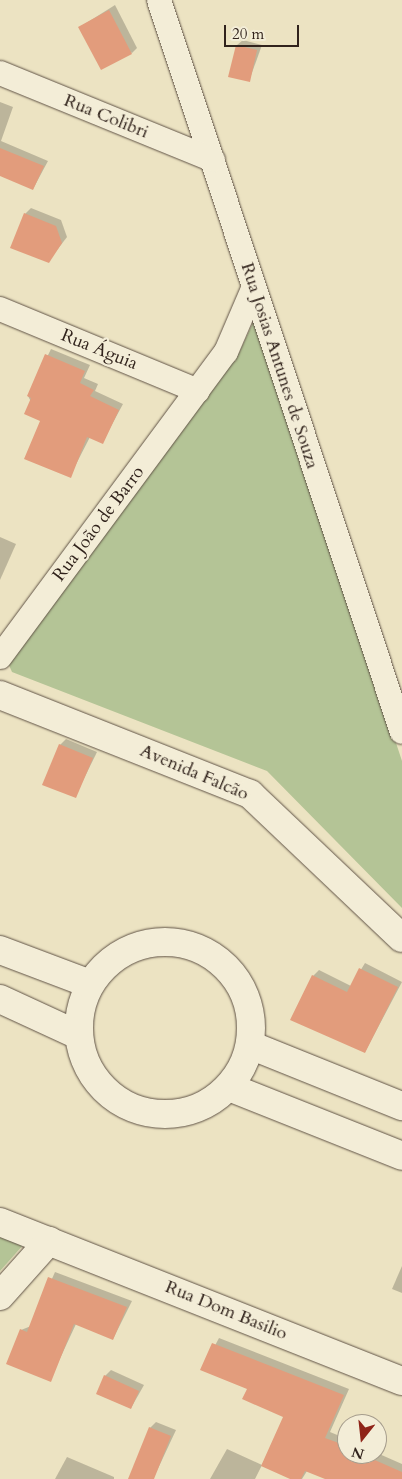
<!DOCTYPE html>
<meta charset="utf-8">
<style>
body{margin:0}
#map{position:relative;width:402px;height:1479px;overflow:hidden;background:#ece3c2;font-family:Cardo,serif}
div>[style]{position:absolute}
[style*='--x']{left:calc(var(--x)*1px);top:calc(var(--y)*1px);width:calc(var(--w)*1px);rotate:calc(var(--a)*1deg)}
.green>*{inset:0;background:#b4c496}
.shadow>*{inset:0;background:#0003}
.building>*{inset:0;background:#e29c7c}
.roads{filter:drop-shadow(0 0 1px #605346) drop-shadow(0 0 1px #605346)}
.street>*{height:24px;margin:-12px;padding:0 12px;transform-origin:12px;border-radius:12px;background:#f3edd7}
.secondary>*{height:28px;margin:-14px;padding:0 14px;transform-origin:14px;border-radius:14px;background:#f3edd7}
.secondary>.ring{margin:-14px;padding:0;box-sizing:content-box;background:none;border:28px solid #f3edd7;border-radius:50%}
span{translate:-50% -50%;white-space:nowrap;text-align:center;line-height:1.15;-webkit-text-stroke:4.5px #f3edd7;paint-order:stroke}
.street-label{font-size:18px;color:#31231c}
.north{position:absolute;left:337px;top:1414px;width:50px;height:50px;box-sizing:border-box;background:#f3edd7;border:1px solid #a59c8c;border-radius:50%;rotate:196deg;font-size:14px;font-weight:700;line-height:20px;text-align:center;color:#31231c}
.north::after{content:'';display:block;margin:auto;width:18px;height:22px;background:#8f2418;clip-path:polygon(50% 0,100% 100%,50% 72%,0 100%)}
.scale{position:absolute;left:224px;top:25px;width:75px;height:22px;box-sizing:border-box;border:2px solid #31231c;border-top:0;padding-left:6px;font-size:15px;line-height:18px;white-space:nowrap;color:#31231c;-webkit-text-stroke:4px #f3edd7;paint-order:stroke}
</style>
<div id="map">
<div class="green">
<i style="clip-path:polygon(255px 318px,402px 761px,402px 908px,267px 771px,12px 672px,8px 663px,239px 353px)"></i>
<i style="clip-path:polygon(0 1234px,24px 1244px,0 1271px)"></i>
</div>
<div class="shadow">
<i style="clip-path:polygon(115px 5px,137px 48px,132px 53px,80px 27px)"></i>
<i style="clip-path:polygon(243px 40px,262px 45px,249px 81px,237px 45px)"></i>
<i style="clip-path:polygon(0 102px,13px 107px,1px 141px,48px 161px,33px 189px,0 175px)"></i>
<i style="clip-path:polygon(31px 208px,61px 220px,67px 237px,48px 262px,25px 214px)"></i>
<i style="clip-path:polygon(51px 349px,90px 365px,84px 378px,98px 384px,95px 391px,123px 404px,102px 443px,90px 437px,70px 476px,28px 396px)"></i>
<i style="clip-path:polygon(0 537px,16px 544px,0 580px)"></i>
<i style="clip-path:polygon(66px 739px,97px 752px,75px 797px,60px 745px)"></i>
<i style="clip-path:polygon(365px 963px,402px 982px,365px 1052px,313px 976px,319px 970px,351px 986px)"></i>
<i style="clip-path:polygon(402px 1266px,402px 1293px,392px 1289px)"></i>
<i style="clip-path:polygon(55px 1272px,132px 1301px,113px 1339px,76px 1324px,50px 1380px,21px 1330px,31px 1326px)"></i>
<i style="clip-path:polygon(219px 1338px,349px 1389px,330px 1432px,347px 1439px,347px 1454px,377px 1453px,402px 1464px,402px 1479px,328px 1479px,307px 1471px,302px 1479px,293px 1479px,262px 1465px,255px 1479px,210px 1479px,227px 1449px,262px 1465px,284px 1417px,249px 1389px,202px 1370px)"></i>
<i style="clip-path:polygon(111px 1370px,144px 1385px,131px 1408px,105px 1376px)"></i>
<i style="clip-path:polygon(156px 1422px,176px 1430px,155px 1475px,150px 1428px)"></i>
<i style="clip-path:polygon(67px 1457px,114px 1477px,114px 1479px,55px 1479px)"></i>
</div>
<div class="building">
<i style="clip-path:polygon(109px 10px,132px 54px,101px 70px,78px 27px)"></i>
<i style="clip-path:polygon(236px 45px,257px 50px,250px 82px,228px 77px)"></i>
<i style="clip-path:polygon(0 148px,44px 166px,33px 190px,0 176px)"></i>
<i style="clip-path:polygon(24px 213px,56px 226px,62px 243px,49px 263px,10px 248px)"></i>
<i style="clip-path:polygon(45px 354px,85px 371px,80px 383px,94px 390px,90px 396px,119px 410px,103px 444px,87px 437px,71px 478px,24px 459px,40px 421px,24px 414px,31px 398px,27px 396px)"></i>
<i style="clip-path:polygon(59px 744px,93px 758px,76px 798px,42px 785px)"></i>
<i style="clip-path:polygon(359px 968px,398px 987px,365px 1053px,290px 1020px,312px 975px,347px 992px)"></i>
<i style="clip-path:polygon(48px 1277px,127px 1307px,113px 1340px,74px 1324px,51px 1382px,6px 1364px,20px 1329px,27px 1332px)"></i>
<i style="clip-path:polygon(212px 1343px,344px 1395px,325px 1438px,347px 1446px,347px 1454px,361px 1454px,402px 1472px,402px 1479px,325px 1479px,305px 1471px,301px 1479px,290px 1479px,261px 1466px,283px 1417px,242px 1399px,247px 1389px,200px 1370px)"></i>
<i style="clip-path:polygon(104px 1375px,139px 1391px,131px 1409px,96px 1394px)"></i>
<i style="clip-path:polygon(149px 1427px,171px 1436px,154px 1479px,128px 1479px)"></i>
</div>
<div class="roads">
<div class="street">
<i style="--x:159;--y:0;--w:771;--a:71.64"></i>
<i style="--x:0;--y:73;--w:230;--a:22.2"></i>
<i style="--x:0;--y:309;--w:214;--a:22.5"></i>
<i style="--x:0;--y:657;--w:380;--a:-53.5"></i>
<i style="--x:226;--y:352;--w:69;--a:-66.8"></i>
</div>
<div class="secondary">
<i style="--x:0;--y:695;--w:269;--a:21.6"></i>
<i style="--x:250;--y:794;--w:209;--a:43.5"></i>
<i class="ring" style="left:79px;top:942px;width:144px;height:144px"></i>
<i style="--x:0;--y:950;--w:96;--a:20.7"></i>
<i style="--x:0;--y:999;--w:86;--a:24.8"></i>
<i style="--x:250;--y:1045;--w:164;--a:21.9"></i>
<i style="--x:229;--y:1087;--w:186;--a:21.7"></i>
<i style="--x:0;--y:1222;--w:432;--a:21.6"></i>
<i style="--x:0;--y:1296;--w:74;--a:-48.3"></i>
</div>
</div>
<div class="street-label">
<span style="left:106px;top:117px;rotate:22deg">Rua Colibri</span>
<span style="left:99px;top:350px;rotate:22deg">Rua Águia</span>
<span style="left:279px;top:366px;rotate:72deg">Rua Josias Antunes de Souza</span>
<span style="left:99px;top:524px;rotate:-53deg">Rua João de Barro</span>
<span style="left:194px;top:773px;rotate:23deg">Avenida Falcão</span>
<span style="left:226px;top:1311px;rotate:22deg">Rua Dom Basilio</span>
</div>
<div class="north">N</div>
<div class="scale">20 m</div>
</div>
